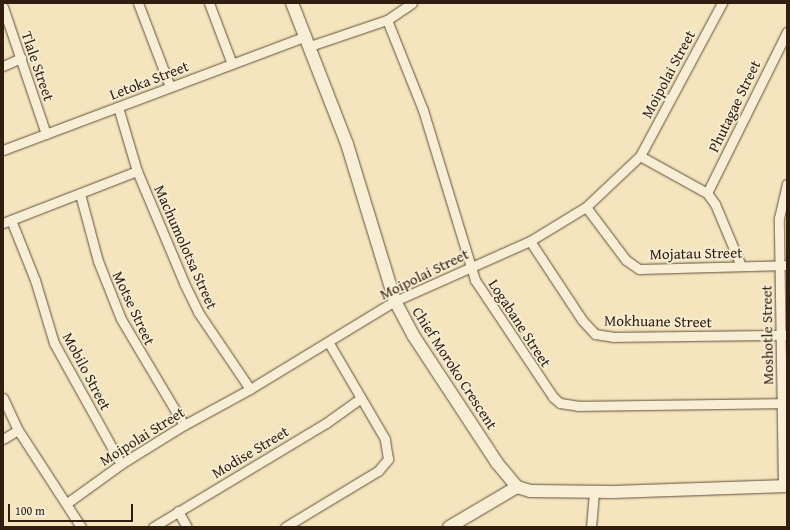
<!DOCTYPE html>
<style>
body{margin:0}
#map{position:relative;width:790px;height:530px;overflow:hidden;background:#f5e5be;font-family:"Gentium Book Plus",serif}
div>[style]{position:absolute}
[style*='--x']{left:calc(var(--x)*1px);top:calc(var(--y)*1px);width:calc(var(--w)*1px);rotate:calc(var(--a)*1deg)}
.roads{filter:drop-shadow(0 0 1px #61503a) drop-shadow(0 0 1px #61503a)}
.street>*{height:9px;margin:-4.5px;padding:0 4.5px;transform-origin:4.5px;border-radius:4.5px;background:#f8eed5}
.secondary>*{height:12px;margin:-6px;padding:0 6px;transform-origin:6px;border-radius:6px;background:#f8eed5}
span{translate:-50% -50%;white-space:nowrap;text-align:center;line-height:1.15;-webkit-text-stroke:3.5px #f8eed5;paint-order:stroke}
.street-label{font-size:15px;color:#301e0e}
.frame{position:absolute;inset:0;border:4px solid #301e0e;pointer-events:none}
.scale{position:absolute;left:8px;top:504px;width:125px;height:18px;box-sizing:border-box;border:2px solid #301e0e;border-top:0;padding-left:5px;font-size:12px;line-height:14px;white-space:nowrap;color:#301e0e;-webkit-text-stroke:3px #f8eed5;paint-order:stroke}
</style>
<div id="map">
<div class="roads">
<div class="street">
<i style="--x:138;--y:3;--w:90;--a:69.1"></i>
<i style="--x:209;--y:3;--w:65;--a:69.3"></i>
<i style="--x:3;--y:7;--w:134;--a:71.3"></i>
<i style="--x:387;--y:20;--w:97;--a:68.2"></i>
<i style="--x:423;--y:110;--w:178;--a:73"></i>
<i style="--x:475;--y:280;--w:141;--a:56.3"></i>
<i style="--x:553;--y:397;--w:9;--a:41"></i>
<i style="--x:560;--y:403;--w:18;--a:9"></i>
<i style="--x:578;--y:406;--w:209;--a:-0.8"></i>
<i style="--x:310;--y:46;--w:81;--a:-18.7"></i>
<i style="--x:387;--y:20;--w:30;--a:-34"></i>
<i style="--x:3;--y:66;--w:20;--a:-24"></i>
<i style="--x:118;--y:107;--w:67;--a:73.5"></i>
<i style="--x:137;--y:171;--w:121;--a:67.2"></i>
<i style="--x:184;--y:283;--w:32;--a:64"></i>
<i style="--x:198;--y:312;--w:93;--a:56"></i>
<i style="--x:3;--y:150;--w:324;--a:-20.6"></i>
<i style="--x:640;--y:156;--w:77;--a:28.9"></i>
<i style="--x:707;--y:193;--w:14;--a:54"></i>
<i style="--x:715;--y:204;--w:67;--a:67.2"></i>
<i style="--x:707;--y:193;--w:180;--a:-63.6"></i>
<i style="--x:80;--y:194;--w:69;--a:75"></i>
<i style="--x:98;--y:261;--w:62;--a:68.4"></i>
<i style="--x:121;--y:319;--w:123;--a:59.3"></i>
<i style="--x:586;--y:207;--w:66;--a:53"></i>
<i style="--x:626;--y:260;--w:16;--a:35"></i>
<i style="--x:639;--y:269;--w:148;--a:-1.5"></i>
<i style="--x:11;--y:220;--w:65;--a:68.2"></i>
<i style="--x:35;--y:280;--w:66;--a:73.2"></i>
<i style="--x:54;--y:343;--w:138;--a:61"></i>
<i style="--x:3;--y:223;--w:144;--a:-21.2"></i>
<i style="--x:530;--y:241;--w:95;--a:56.6"></i>
<i style="--x:582;--y:320;--w:19;--a:47"></i>
<i style="--x:595;--y:334;--w:18;--a:9"></i>
<i style="--x:613;--y:337;--w:174;--a:-0.7"></i>
<i style="--x:3;--y:398;--w:35;--a:65"></i>
<i style="--x:18;--y:430;--w:116;--a:57"></i>
<i style="--x:3;--y:439;--w:17;--a:-31"></i>
<i style="--x:783;--y:487;--w:269;--a:-90.9"></i>
<i style="--x:779;--y:218;--w:35;--a:-77"></i>
<i style="--x:67;--y:503;--w:67;--a:-35.8"></i>
<i style="--x:121;--y:464;--w:74;--a:-31.8"></i>
<i style="--x:184;--y:425;--w:75;--a:-28.6"></i>
<i style="--x:250;--y:389;--w:170;--a:-31.3"></i>
<i style="--x:395;--y:301;--w:148;--a:-24"></i>
<i style="--x:530;--y:241;--w:66;--a:-31.3"></i>
<i style="--x:586;--y:207;--w:74;--a:-43.4"></i>
<i style="--x:640;--y:156;--w:174;--a:-61.8"></i>
<i style="--x:178;--y:511;--w:18;--a:61"></i>
<i style="--x:153;--y:527;--w:202;--a:-31"></i>
<i style="--x:326;--y:423;--w:43;--a:-35.5"></i>
<i style="--x:285;--y:527;--w:109;--a:-31.1"></i>
<i style="--x:378;--y:471;--w:16;--a:-50"></i>
<i style="--x:388;--y:459;--w:20;--a:-99"></i>
<i style="--x:385;--y:439;--w:111;--a:-120.3"></i>
<i style="--x:591;--y:527;--w:35;--a:-85"></i>
</div>
<div class="secondary">
<i style="--x:292;--y:3;--w:151;--a:68.7"></i>
<i style="--x:347;--y:144;--w:164;--a:73"></i>
<i style="--x:395;--y:301;--w:38;--a:62"></i>
<i style="--x:413;--y:335;--w:153;--a:56.7"></i>
<i style="--x:497;--y:463;--w:31;--a:50"></i>
<i style="--x:517;--y:487;--w:14;--a:17"></i>
<i style="--x:530;--y:491;--w:83;--a:0.7"></i>
<i style="--x:613;--y:492;--w:174;--a:-2"></i>
<i style="--x:449;--y:527;--w:79;--a:-30.5"></i>
</div>
</div>
<div class="street-label">
<span style="left:38px;top:66px;rotate:71deg">Tlale Street</span>
<span style="left:668px;top:74px;rotate:-62deg">Moipolai Street</span>
<span style="left:149px;top:80px;rotate:-21deg">Letoka Street</span>
<span style="left:734px;top:106px;rotate:-64deg">Phutagae Street</span>
<span style="left:186px;top:247px;rotate:66deg">Machumolotsa Street</span>
<span style="left:696px;top:253px;rotate:-1deg">Mojatau Street</span>
<span style="left:424px;top:274px;rotate:-26deg">Moipolai Street</span>
<span style="left:134px;top:308px;rotate:65deg">Motse Street</span>
<span style="left:658px;top:321px;rotate:1deg">Mokhuane Street</span>
<span style="left:520px;top:323px;rotate:57deg">Logabane Street</span>
<span style="left:767px;top:335px;rotate:-91deg">Moshotle Street</span>
<span style="left:455px;top:368px;rotate:57deg">Chief Moroko Crescent</span>
<span style="left:87px;top:371px;rotate:62deg">Mobilo Street</span>
<span style="left:142px;top:436px;rotate:-32deg">Moipolai Street</span>
<span style="left:250px;top:452px;rotate:-31deg">Modise Street</span>
</div>
<div class="frame"></div>
<div class="scale">100 m</div>
</div>
